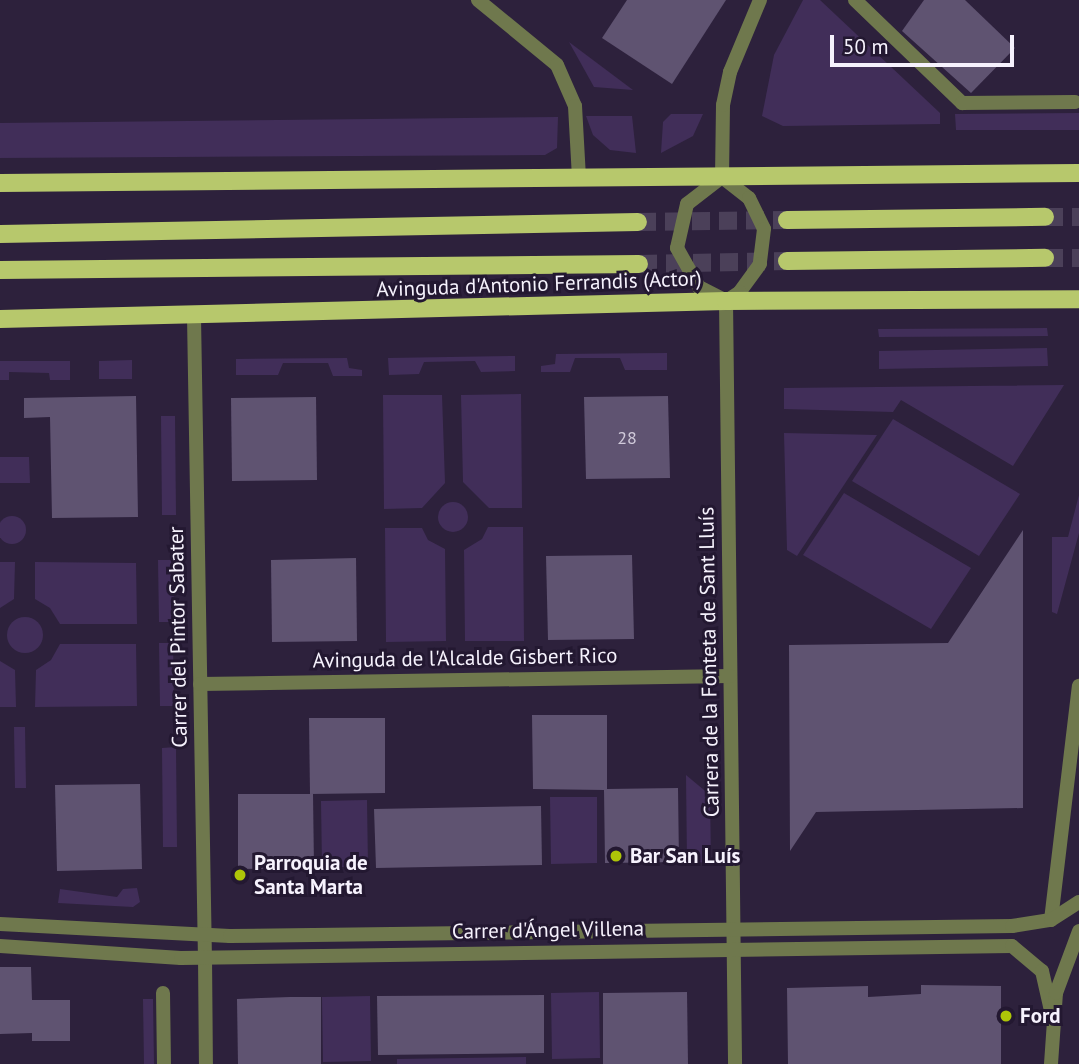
<!DOCTYPE html>
<meta charset="utf-8">
<style>
body{margin:0}
#map{position:relative;width:1079px;height:1064px;overflow:hidden;background:#2d213c;font-family:"PT Sans",sans-serif}
div>[style]{position:absolute}
[style*='--x']{left:calc(var(--x)*1px);top:calc(var(--y)*1px);width:calc(var(--w)*1px);rotate:calc(var(--a)*1deg)}
.green>*{inset:0;background:#412e59}
.round{border-radius:50%}
.building>*{inset:0;background:#5f5371}
.primary-tunnel>*{height:18px;margin-top:-9px;transform-origin:0;background:repeating-linear-gradient(90deg,#4b4059 0 18px,transparent 0 27px)}
.lane>*{height:14px;margin:-7px;padding:0 7px;transform-origin:7px;border-radius:7px;background:#6f784d}
.street>*{height:14px;margin:-7px;padding:0 7px;transform-origin:7px;border-radius:7px;background:#6f784d}
.primary>*{height:18px;margin:-9px;padding:0 9px;transform-origin:9px;border-radius:9px;background:#b7c86c}
.dots>*{width:19px;height:19px;translate:-50% -50%;box-sizing:border-box;border:4px solid #231831;border-radius:50%}
span{translate:-50% -50%;white-space:nowrap;text-align:center;line-height:1.15;-webkit-text-stroke:6px #231831;paint-order:stroke}
.number-label{font-size:18px;color:#d0cada}
.number-label span{-webkit-text-stroke-width:0}
.street-label{font-size:21px;color:#f6f2fd}
.poi-label{font-size:21px;color:#f6f2fd;font-weight:700}
.left{translate:0 -50%;text-align:left}
.scale{position:absolute;left:830px;top:35px;width:184px;height:32px;box-sizing:border-box;border:4px solid #f6f2fd;border-top:0;padding-left:9px;font-size:21px;line-height:24px;white-space:nowrap;color:#f6f2fd;-webkit-text-stroke:5px #231831;paint-order:stroke}
</style>
<div id="map">
<div class="green">
<i style="clip-path:polygon(803px 0,820px 0,940px 113px,940px 124px,783px 126px,762px 116px,774px 55px)"></i>
<i style="clip-path:polygon(569px 42px,633px 90px,594px 87px)"></i>
<i style="clip-path:polygon(1079px 113px,1079px 130px,956px 130px,955px 114px)"></i>
<i style="clip-path:polygon(671px 114px,703px 114px,693px 136px,661px 153px,663px 122px)"></i>
<i style="clip-path:polygon(586px 116px,632px 116px,636px 153px,610px 150px,593px 135px)"></i>
<i style="clip-path:polygon(558px 117px,557px 148px,545px 155px,0 158px,0 123px)"></i>
<i style="clip-path:polygon(1047px 328px,1048px 336px,879px 337px,878px 329px)"></i>
<i style="clip-path:polygon(1047px 348px,1048px 366px,879px 369px,879px 351px)"></i>
<i style="clip-path:polygon(667px 353px,667px 370px,625px 370px,620px 358px,575px 358px,570px 372px,541px 372px,541px 366px,555px 364px,556px 354px)"></i>
<i style="clip-path:polygon(515px 356px,515px 371px,481px 372px,475px 361px,424px 362px,419px 374px,389px 375px,388px 358px)"></i>
<i style="clip-path:polygon(347px 358px,349px 368px,362px 370px,362px 376px,333px 376px,328px 363px,283px 363px,278px 375px,236px 375px,236px 359px)"></i>
<i style="clip-path:polygon(132px 360px,132px 379px,99px 379px,99px 361px)"></i>
<i style="clip-path:polygon(0 361px,70px 361px,70px 380px,50px 380px,49px 373px,9px 372px,9px 380px,0 380px)"></i>
<i style="clip-path:polygon(1064px 385px,1013px 466px,901px 400px,893px 412px,784px 409px,784px 388px)"></i>
<i style="clip-path:polygon(521px 394px,522px 508px,489px 508px,463px 482px,461px 395px)"></i>
<i style="clip-path:polygon(383px 395px,442px 395px,445px 483px,422px 508px,384px 509px)"></i>
<i style="clip-path:polygon(161px 416px,175px 416px,176px 515px,162px 515px)"></i>
<i style="clip-path:polygon(893px 419px,1020px 494px,979px 556px,852px 481px)"></i>
<i style="clip-path:polygon(784px 433px,877px 435px,797px 556px,787px 550px)"></i>
<i style="clip-path:polygon(0 457px,29px 457px,30px 483px,0 483px)"></i>
<i style="clip-path:polygon(844px 493px,971px 568px,931px 629px,803px 555px)"></i>
<i style="clip-path:polygon(1079px 495px,1079px 533px,1057px 614px,1052px 612px,1052px 537px,1068px 537px)"></i>
<i class="round" style="left:438px;top:502px;width:30px;height:30px"></i>
<i class="round" style="left:-2px;top:516px;width:28px;height:28px"></i>
<i style="clip-path:polygon(488px 527px,523px 527px,524px 641px,465px 641px,464px 550px,482px 539px)"></i>
<i style="clip-path:polygon(385px 528px,422px 528px,428px 540px,445px 549px,446px 641px,386px 642px)"></i>
<i style="clip-path:polygon(158px 560px,173px 560px,174px 622px,159px 622px)"></i>
<i style="clip-path:polygon(0 562px,15px 562px,14px 599px,0 608px)"></i>
<i style="clip-path:polygon(35px 562px,136px 563px,137px 624px,60px 624px,50px 608px,35px 599px)"></i>
<i class="round" style="left:7px;top:617px;width:36px;height:36px"></i>
<i style="clip-path:polygon(159px 643px,173px 643px,174px 706px,160px 706px)"></i>
<i style="clip-path:polygon(60px 644px,136px 644px,137px 706px,35px 707px,36px 670px,51px 660px)"></i>
<i style="clip-path:polygon(0 661px,15px 670px,16px 707px,0 707px)"></i>
<i style="clip-path:polygon(14px 727px,25px 727px,26px 788px,15px 788px)"></i>
<i style="clip-path:polygon(176px 747px,177px 847px,163px 847px,162px 748px)"></i>
<i style="clip-path:polygon(686px 775px,710px 795px,711px 862px,687px 863px)"></i>
<i style="clip-path:polygon(550px 797px,597px 797px,597px 863px,551px 864px)"></i>
<i style="clip-path:polygon(367px 800px,368px 867px,322px 867px,321px 801px)"></i>
<i style="clip-path:polygon(137px 888px,140px 902px,133px 907px,58px 903px,60px 889px,117px 897px,123px 889px)"></i>
<i style="clip-path:polygon(599px 992px,600px 1058px,552px 1059px,551px 993px)"></i>
<i style="clip-path:polygon(370px 996px,371px 1061px,323px 1062px,322px 997px)"></i>
<i style="clip-path:polygon(143px 999px,153px 999px,154px 1064px,144px 1064px)"></i>
<i style="clip-path:polygon(526px 1057px,526px 1064px,397px 1064px,397px 1059px)"></i>
</div>
<div class="building">
<i style="clip-path:polygon(627px 0,726px 0,672px 84px,602px 38px)"></i>
<i style="clip-path:polygon(924px 0,965px 0,1015px 48px,971px 93px,902px 31px)"></i>
<i style="clip-path:polygon(136px 396px,138px 517px,52px 518px,50px 417px,24px 418px,24px 398px)"></i>
<i style="clip-path:polygon(668px 396px,670px 478px,586px 479px,584px 397px)"></i>
<i style="clip-path:polygon(316px 397px,317px 480px,232px 481px,231px 398px)"></i>
<i style="clip-path:polygon(1023px 530px,1023px 808px,816px 812px,790px 851px,789px 645px,948px 643px)"></i>
<i style="clip-path:polygon(632px 555px,634px 639px,548px 640px,546px 556px)"></i>
<i style="clip-path:polygon(356px 558px,357px 641px,272px 642px,271px 560px)"></i>
<i style="clip-path:polygon(532px 715px,607px 715px,607px 789px,678px 788px,679px 862px,605px 863px,604px 790px,533px 789px)"></i>
<i style="clip-path:polygon(309px 718px,385px 718px,385px 793px,310px 794px)"></i>
<i style="clip-path:polygon(140px 784px,142px 869px,57px 871px,55px 785px)"></i>
<i style="clip-path:polygon(238px 794px,313px 794px,314px 868px,238px 869px)"></i>
<i style="clip-path:polygon(541px 806px,542px 865px,376px 868px,374px 809px)"></i>
<i style="clip-path:polygon(0 967px,31px 967px,32px 1000px,70px 1000px,70px 1041px,32px 1041px,32px 1033px,0 1034px)"></i>
<i style="clip-path:polygon(921px 985px,1001px 986px,1001px 1064px,788px 1064px,787px 988px,868px 986px,868px 997px,921px 994px)"></i>
<i style="clip-path:polygon(687px 992px,688px 1064px,603px 1064px,603px 993px)"></i>
<i style="clip-path:polygon(544px 995px,544px 1053px,378px 1055px,377px 996px)"></i>
<i style="clip-path:polygon(290px 997px,321px 997px,321px 1064px,238px 1064px,237px 999px)"></i>
</div>
<div class="primary-tunnel">
<i style="--x:1045;--y:217;--w:34;--a:0"></i>
<i style="--x:638;--y:222;--w:149;--a:-0.8"></i>
<i style="--x:1045;--y:258;--w:34;--a:0"></i>
<i style="--x:639;--y:264;--w:148;--a:-1.2"></i>
</div>
<div class="lane">
<i style="--x:1051;--y:920;--w:236;--a:-83.2"></i>
<i style="--x:205;--y:957;--w:107;--a:89.5"></i>
</div>
<div class="street">
<i style="--x:478;--y:0;--w:102;--a:39.4"></i>
<i style="--x:557;--y:65;--w:45;--a:66.3"></i>
<i style="--x:575;--y:106;--w:71;--a:86.8"></i>
<i style="--x:855;--y:0;--w:149;--a:43.9"></i>
<i style="--x:962;--y:103;--w:113;--a:-0.5"></i>
<i style="--x:722;--y:177;--w:72;--a:-89.2"></i>
<i style="--x:723;--y:105;--w:34;--a:-78"></i>
<i style="--x:730;--y:72;--w:78;--a:-67.4"></i>
<i style="--x:722;--y:177;--w:44;--a:142.4"></i>
<i style="--x:687;--y:204;--w:45;--a:102.8"></i>
<i style="--x:677;--y:248;--w:45;--a:60.6"></i>
<i style="--x:699;--y:287;--w:28;--a:27"></i>
<i style="--x:722;--y:177;--w:34;--a:38"></i>
<i style="--x:749;--y:198;--w:34;--a:64"></i>
<i style="--x:764;--y:229;--w:35;--a:97"></i>
<i style="--x:760;--y:264;--w:34;--a:126"></i>
<i style="--x:740;--y:292;--w:17;--a:147"></i>
<i style="--x:726;--y:301;--w:763;--a:89.32"></i>
<i style="--x:194;--y:317;--w:640;--a:89.02"></i>
<i style="--x:200;--y:684;--w:530;--a:-0.86"></i>
<i style="--x:0;--y:924;--w:230;--a:3"></i>
<i style="--x:230;--y:936;--w:782;--a:-0.73"></i>
<i style="--x:1012;--y:926;--w:39;--a:-9"></i>
<i style="--x:1051;--y:920;--w:33;--a:-33"></i>
<i style="--x:0;--y:946;--w:181;--a:3.8"></i>
<i style="--x:181;--y:958;--w:831;--a:-0.83"></i>
<i style="--x:1012;--y:946;--w:39;--a:40"></i>
<i style="--x:1042;--y:971;--w:45;--a:77.2"></i>
<i style="--x:163;--y:993;--w:71;--a:89.2"></i>
<i style="--x:1051;--y:1064;--w:71;--a:-86"></i>
<i style="--x:1056;--y:993;--w:66;--a:-69.6"></i>
</div>
<div class="primary">
<i style="--x:0;--y:183;--w:1079;--a:-0.53"></i>
<i style="--x:787;--y:220;--w:258;--a:-0.7"></i>
<i style="--x:0;--y:234;--w:638;--a:-1.08"></i>
<i style="--x:787;--y:261;--w:258;--a:-0.7"></i>
<i style="--x:0;--y:270;--w:639;--a:-0.54"></i>
<i style="--x:0;--y:319;--w:726;--a:-1.42"></i>
<i style="--x:726;--y:301;--w:353;--a:-0.3"></i>
</div>
<div class="dots">
<i style="left:616px;top:856px;background:#aec508"></i>
<i style="left:240px;top:875px;background:#aec508"></i>
<i style="left:1006px;top:1016px;background:#aec508"></i>
</div>
<div class="number-label">
<span style="left:627px;top:438px">28</span>
</div>
<div class="street-label">
<span style="left:539px;top:284px;rotate:-2deg">Avinguda d'Antonio Ferrandis (Actor)</span>
<span style="left:178px;top:637px;rotate:-91deg">Carrer del Pintor Sabater</span>
<span style="left:465px;top:658px;rotate:-1deg">Avinguda de l'Alcalde Gisbert Rico</span>
<span style="left:709px;top:662px;rotate:-91deg">Carrera de la Fonteta de Sant Lluís</span>
<span style="left:548px;top:930px;rotate:-1deg">Carrer d'Ángel Villena</span>
</div>
<div class="poi-label">
<span class="left" style="left:630px;top:856px">Bar San Luís</span>
<span class="left" style="left:254px;top:875px">Parroquia de<br>Santa Marta</span>
<span class="left" style="left:1020px;top:1016px">Ford</span>
</div>
<div class="scale">50 m</div>
</div>
